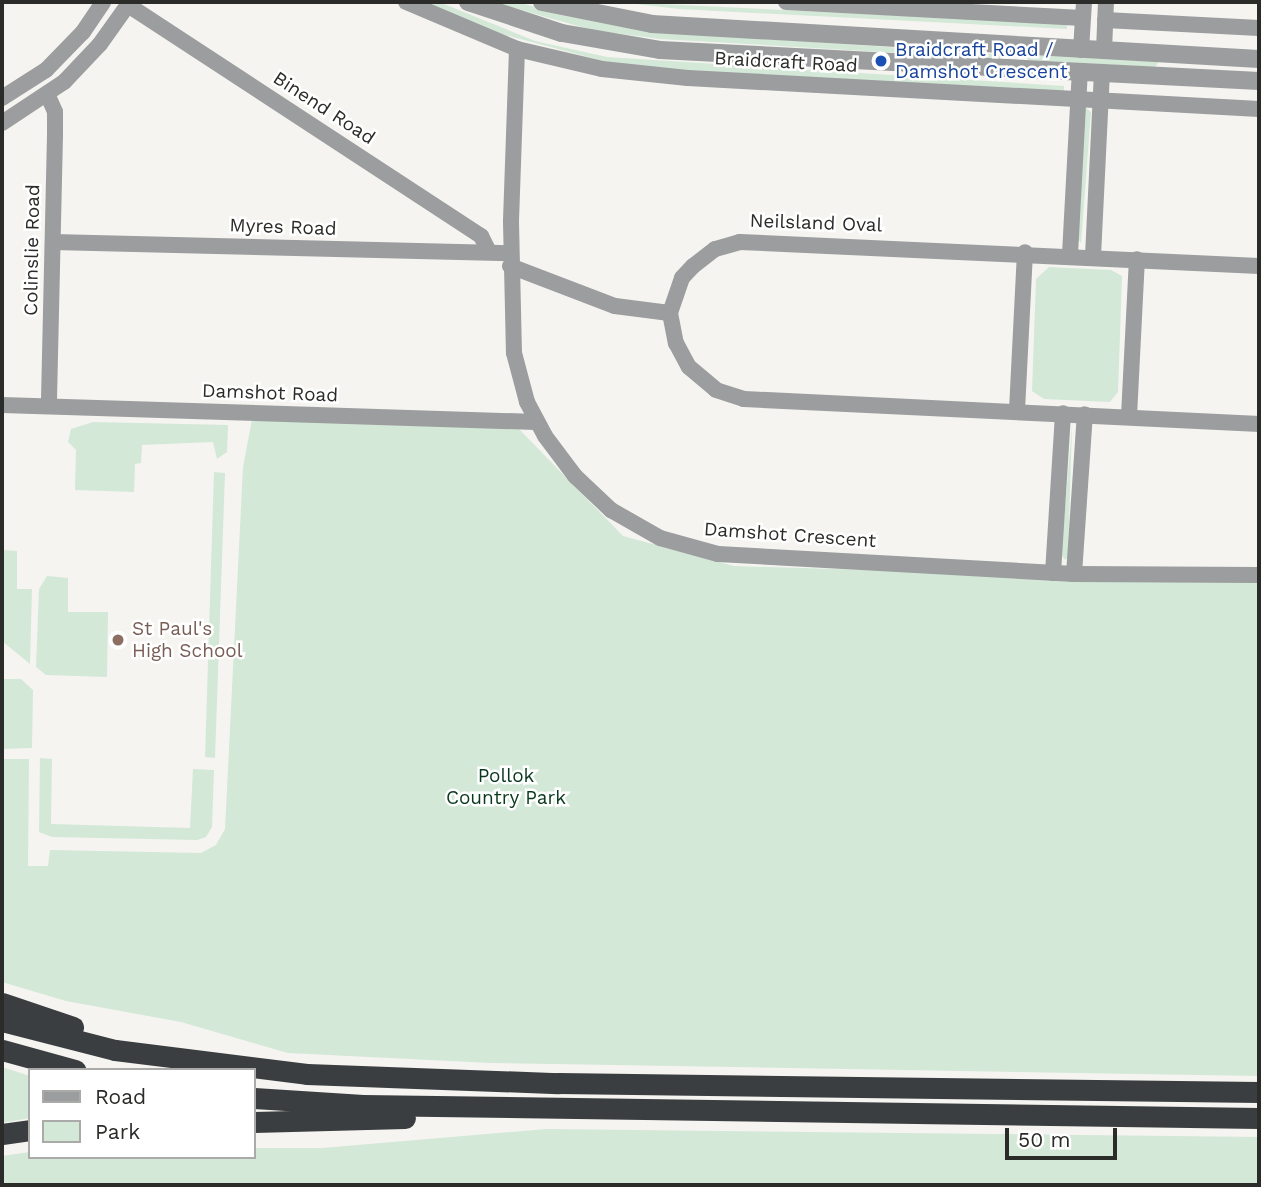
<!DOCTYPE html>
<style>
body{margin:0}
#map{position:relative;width:1261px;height:1187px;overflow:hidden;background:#f5f4f0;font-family:"Work Sans",sans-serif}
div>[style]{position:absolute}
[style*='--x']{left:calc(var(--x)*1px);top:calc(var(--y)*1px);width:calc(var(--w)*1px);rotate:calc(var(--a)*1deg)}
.green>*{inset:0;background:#d3e8d7}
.minor>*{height:16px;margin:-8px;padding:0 8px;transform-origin:8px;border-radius:8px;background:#9b9d9e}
.tertiary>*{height:18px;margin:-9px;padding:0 9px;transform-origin:9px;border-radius:9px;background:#9b9d9e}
.motorway>*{height:21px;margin:-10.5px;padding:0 10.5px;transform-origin:10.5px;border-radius:10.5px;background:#3b3e40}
.dots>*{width:19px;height:19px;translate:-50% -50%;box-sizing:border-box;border:4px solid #fff;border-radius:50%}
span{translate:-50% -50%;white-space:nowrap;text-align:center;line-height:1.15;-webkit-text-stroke:5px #fff;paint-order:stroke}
.transit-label{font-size:19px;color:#164399}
.left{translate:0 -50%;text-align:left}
.street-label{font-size:19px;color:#2b2b29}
.education-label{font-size:19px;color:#785e54}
.park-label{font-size:19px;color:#09391c}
.frame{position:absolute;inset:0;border:4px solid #2b2b29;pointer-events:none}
.legend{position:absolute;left:28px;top:1068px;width:228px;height:91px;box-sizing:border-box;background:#fff;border:2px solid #aaaaa9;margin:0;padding:9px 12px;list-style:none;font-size:21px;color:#2b2b29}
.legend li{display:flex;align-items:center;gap:14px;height:35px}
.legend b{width:35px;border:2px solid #aaaaa9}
.scale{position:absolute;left:1005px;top:1128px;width:112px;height:32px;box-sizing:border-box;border:4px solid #2b2b29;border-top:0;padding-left:9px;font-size:21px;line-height:24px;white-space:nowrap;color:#2b2b29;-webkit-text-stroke:5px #fff;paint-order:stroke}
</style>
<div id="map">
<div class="green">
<i style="clip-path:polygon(421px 2px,439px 2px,535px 41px,607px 57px,1064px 86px,1064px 92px,681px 71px,607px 62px,479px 28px)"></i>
<i style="clip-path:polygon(493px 2px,518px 2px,562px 15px,661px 32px,1009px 55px,1003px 59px,660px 39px,592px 30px)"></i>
<i style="clip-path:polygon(620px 2px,1067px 24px,1067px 29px,679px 9px)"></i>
<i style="clip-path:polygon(1025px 54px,1157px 60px,1158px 63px,1155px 67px,1028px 60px)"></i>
<i style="clip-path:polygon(1086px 108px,1091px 112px,1081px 243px,1078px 239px)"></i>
<i style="clip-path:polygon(1049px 267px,1111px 270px,1122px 276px,1118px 392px,1110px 402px,1044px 399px,1032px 391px,1036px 279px)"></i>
<i style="clip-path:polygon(253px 414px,518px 428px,623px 536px,734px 566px,1259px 582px,1259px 1076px,491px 1063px,288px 1053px,181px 1022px,66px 1001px,2px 982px,2px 759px,29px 759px,28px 866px,48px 866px,50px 850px,201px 853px,216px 845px,225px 829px,243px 467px)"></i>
<i style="clip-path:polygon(93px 422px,228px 425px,227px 452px,217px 459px,213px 442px,142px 445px,141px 463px,135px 464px,134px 492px,75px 490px,76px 450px,68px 442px,71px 429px)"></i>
<i style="clip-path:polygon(1072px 426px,1068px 557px,1065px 560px,1061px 554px)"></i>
<i style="clip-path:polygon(214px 472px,225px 473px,215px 758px,205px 757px)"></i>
<i style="clip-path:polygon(2px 550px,17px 551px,17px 589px,32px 589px,30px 664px,2px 641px)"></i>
<i style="clip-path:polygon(47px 576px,68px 578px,68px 612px,108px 612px,107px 677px,46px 675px,36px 667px,39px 589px)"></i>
<i style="clip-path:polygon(2px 679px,21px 679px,33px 690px,32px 748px,2px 749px)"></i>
<i style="clip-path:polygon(40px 758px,52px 759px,51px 824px,190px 828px,193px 769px,214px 770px,212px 827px,206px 837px,197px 840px,52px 837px,39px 832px)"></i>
<i style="clip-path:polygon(2px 1067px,30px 1076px,30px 1118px,2px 1123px)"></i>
<i style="clip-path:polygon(547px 1129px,1259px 1137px,1259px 1185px,2px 1185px,2px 1156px,30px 1152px,30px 1157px,254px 1157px,254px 1148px,322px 1148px)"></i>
</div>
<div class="minor">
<i style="--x:406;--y:2;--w:121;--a:22.9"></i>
<i style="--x:517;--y:49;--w:87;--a:13.2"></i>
<i style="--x:602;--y:69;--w:86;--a:6"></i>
<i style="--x:688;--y:78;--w:572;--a:3.11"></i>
<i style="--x:786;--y:2;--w:297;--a:3.1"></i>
<i style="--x:128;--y:5;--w:422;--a:33.2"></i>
<i style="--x:481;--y:236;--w:18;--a:63"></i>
<i style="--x:1105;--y:20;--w:154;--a:3"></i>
<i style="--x:517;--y:49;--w:173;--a:92"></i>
<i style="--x:511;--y:222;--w:131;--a:88.7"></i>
<i style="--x:514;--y:353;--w:51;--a:75.1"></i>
<i style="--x:527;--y:402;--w:38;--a:62"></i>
<i style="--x:545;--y:436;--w:50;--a:53.1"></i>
<i style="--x:575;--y:476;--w:50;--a:43.4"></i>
<i style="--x:611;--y:510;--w:56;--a:29.7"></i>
<i style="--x:660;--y:538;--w:60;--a:15.4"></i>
<i style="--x:718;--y:554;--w:357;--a:3.2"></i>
<i style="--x:1074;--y:574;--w:185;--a:0.3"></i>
<i style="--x:1081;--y:50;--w:48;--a:-86.4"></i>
<i style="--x:1104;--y:51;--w:49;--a:-87.7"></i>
<i style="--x:48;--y:96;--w:17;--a:66"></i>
<i style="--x:55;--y:112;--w:23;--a:90"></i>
<i style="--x:55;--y:135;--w:271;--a:91.3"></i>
<i style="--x:2;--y:98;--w:52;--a:-32.5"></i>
<i style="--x:46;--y:70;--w:53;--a:-45.8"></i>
<i style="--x:83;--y:32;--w:36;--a:-56"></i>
<i style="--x:2;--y:123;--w:74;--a:-33.5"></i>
<i style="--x:64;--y:82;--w:52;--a:-46.5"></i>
<i style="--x:100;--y:44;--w:52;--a:-54.5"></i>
<i style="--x:53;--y:242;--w:458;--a:1.4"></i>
<i style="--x:1070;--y:254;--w:182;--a:-86.9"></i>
<i style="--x:1093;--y:256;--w:182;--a:-87.2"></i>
<i style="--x:510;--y:266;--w:112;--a:20.9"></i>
<i style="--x:615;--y:306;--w:55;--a:7.3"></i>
<i style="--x:1259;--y:266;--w:520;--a:-177.35"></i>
<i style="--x:740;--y:242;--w:26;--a:164"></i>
<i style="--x:715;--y:249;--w:28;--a:142"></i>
<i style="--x:693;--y:266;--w:16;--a:133"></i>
<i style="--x:682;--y:278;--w:37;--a:109"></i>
<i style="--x:670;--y:313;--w:31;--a:79"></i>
<i style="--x:676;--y:343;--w:27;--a:62"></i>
<i style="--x:689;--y:367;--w:35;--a:40"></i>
<i style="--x:716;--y:390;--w:29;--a:18"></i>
<i style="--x:744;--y:399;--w:516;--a:2.78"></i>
<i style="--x:2;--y:405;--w:534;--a:1.82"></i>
<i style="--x:1017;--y:410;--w:158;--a:-87.1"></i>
<i style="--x:1129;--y:416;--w:157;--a:-87.1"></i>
<i style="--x:1053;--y:573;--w:160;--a:-86.4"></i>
<i style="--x:1074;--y:574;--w:160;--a:-86.1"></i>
</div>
<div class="tertiary">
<i style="--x:468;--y:2;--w:99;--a:18.3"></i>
<i style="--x:562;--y:33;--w:99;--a:9.8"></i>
<i style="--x:660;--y:50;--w:600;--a:2.96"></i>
<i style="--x:542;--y:2;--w:112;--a:11.3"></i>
<i style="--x:652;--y:24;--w:608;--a:3.3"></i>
</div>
<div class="motorway">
<i style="--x:2;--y:1003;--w:75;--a:18.7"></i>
<i style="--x:2;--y:1021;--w:117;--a:14.4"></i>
<i style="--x:115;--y:1050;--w:193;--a:7.1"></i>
<i style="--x:307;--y:1074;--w:251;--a:2.1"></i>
<i style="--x:558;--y:1083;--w:701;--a:0.74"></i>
<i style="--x:2;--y:1050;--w:76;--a:15.3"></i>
<i style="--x:254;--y:1098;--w:109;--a:3.7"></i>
<i style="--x:363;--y:1105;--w:896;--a:0.83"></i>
<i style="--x:254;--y:1122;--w:151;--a:-1.5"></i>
<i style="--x:2;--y:1134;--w:28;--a:-8"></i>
</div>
<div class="dots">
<i style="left:881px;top:61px;background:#1a4fb4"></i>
<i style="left:118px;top:640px;background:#8d6e63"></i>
</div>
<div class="transit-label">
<span class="left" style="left:895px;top:61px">Braidcraft Road /<br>Damshot Crescent</span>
</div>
<div class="street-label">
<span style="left:786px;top:62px;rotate:3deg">Braidcraft Road</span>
<span style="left:324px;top:108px;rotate:33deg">Binend Road</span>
<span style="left:816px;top:223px;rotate:2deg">Neilsland Oval</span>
<span style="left:283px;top:227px;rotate:2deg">Myres Road</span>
<span style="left:32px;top:250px;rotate:-89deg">Colinslie Road</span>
<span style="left:270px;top:393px;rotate:2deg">Damshot Road</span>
<span style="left:790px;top:535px;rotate:4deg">Damshot Crescent</span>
</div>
<div class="education-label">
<span class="left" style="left:132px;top:640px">St Paul's<br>High School</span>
</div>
<div class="park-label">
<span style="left:506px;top:787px">Pollok<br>Country Park</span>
</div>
<div class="frame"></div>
<ul class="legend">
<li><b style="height:9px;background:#9b9d9e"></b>Road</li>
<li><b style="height:19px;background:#d3e8d7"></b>Park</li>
</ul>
<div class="scale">50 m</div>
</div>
